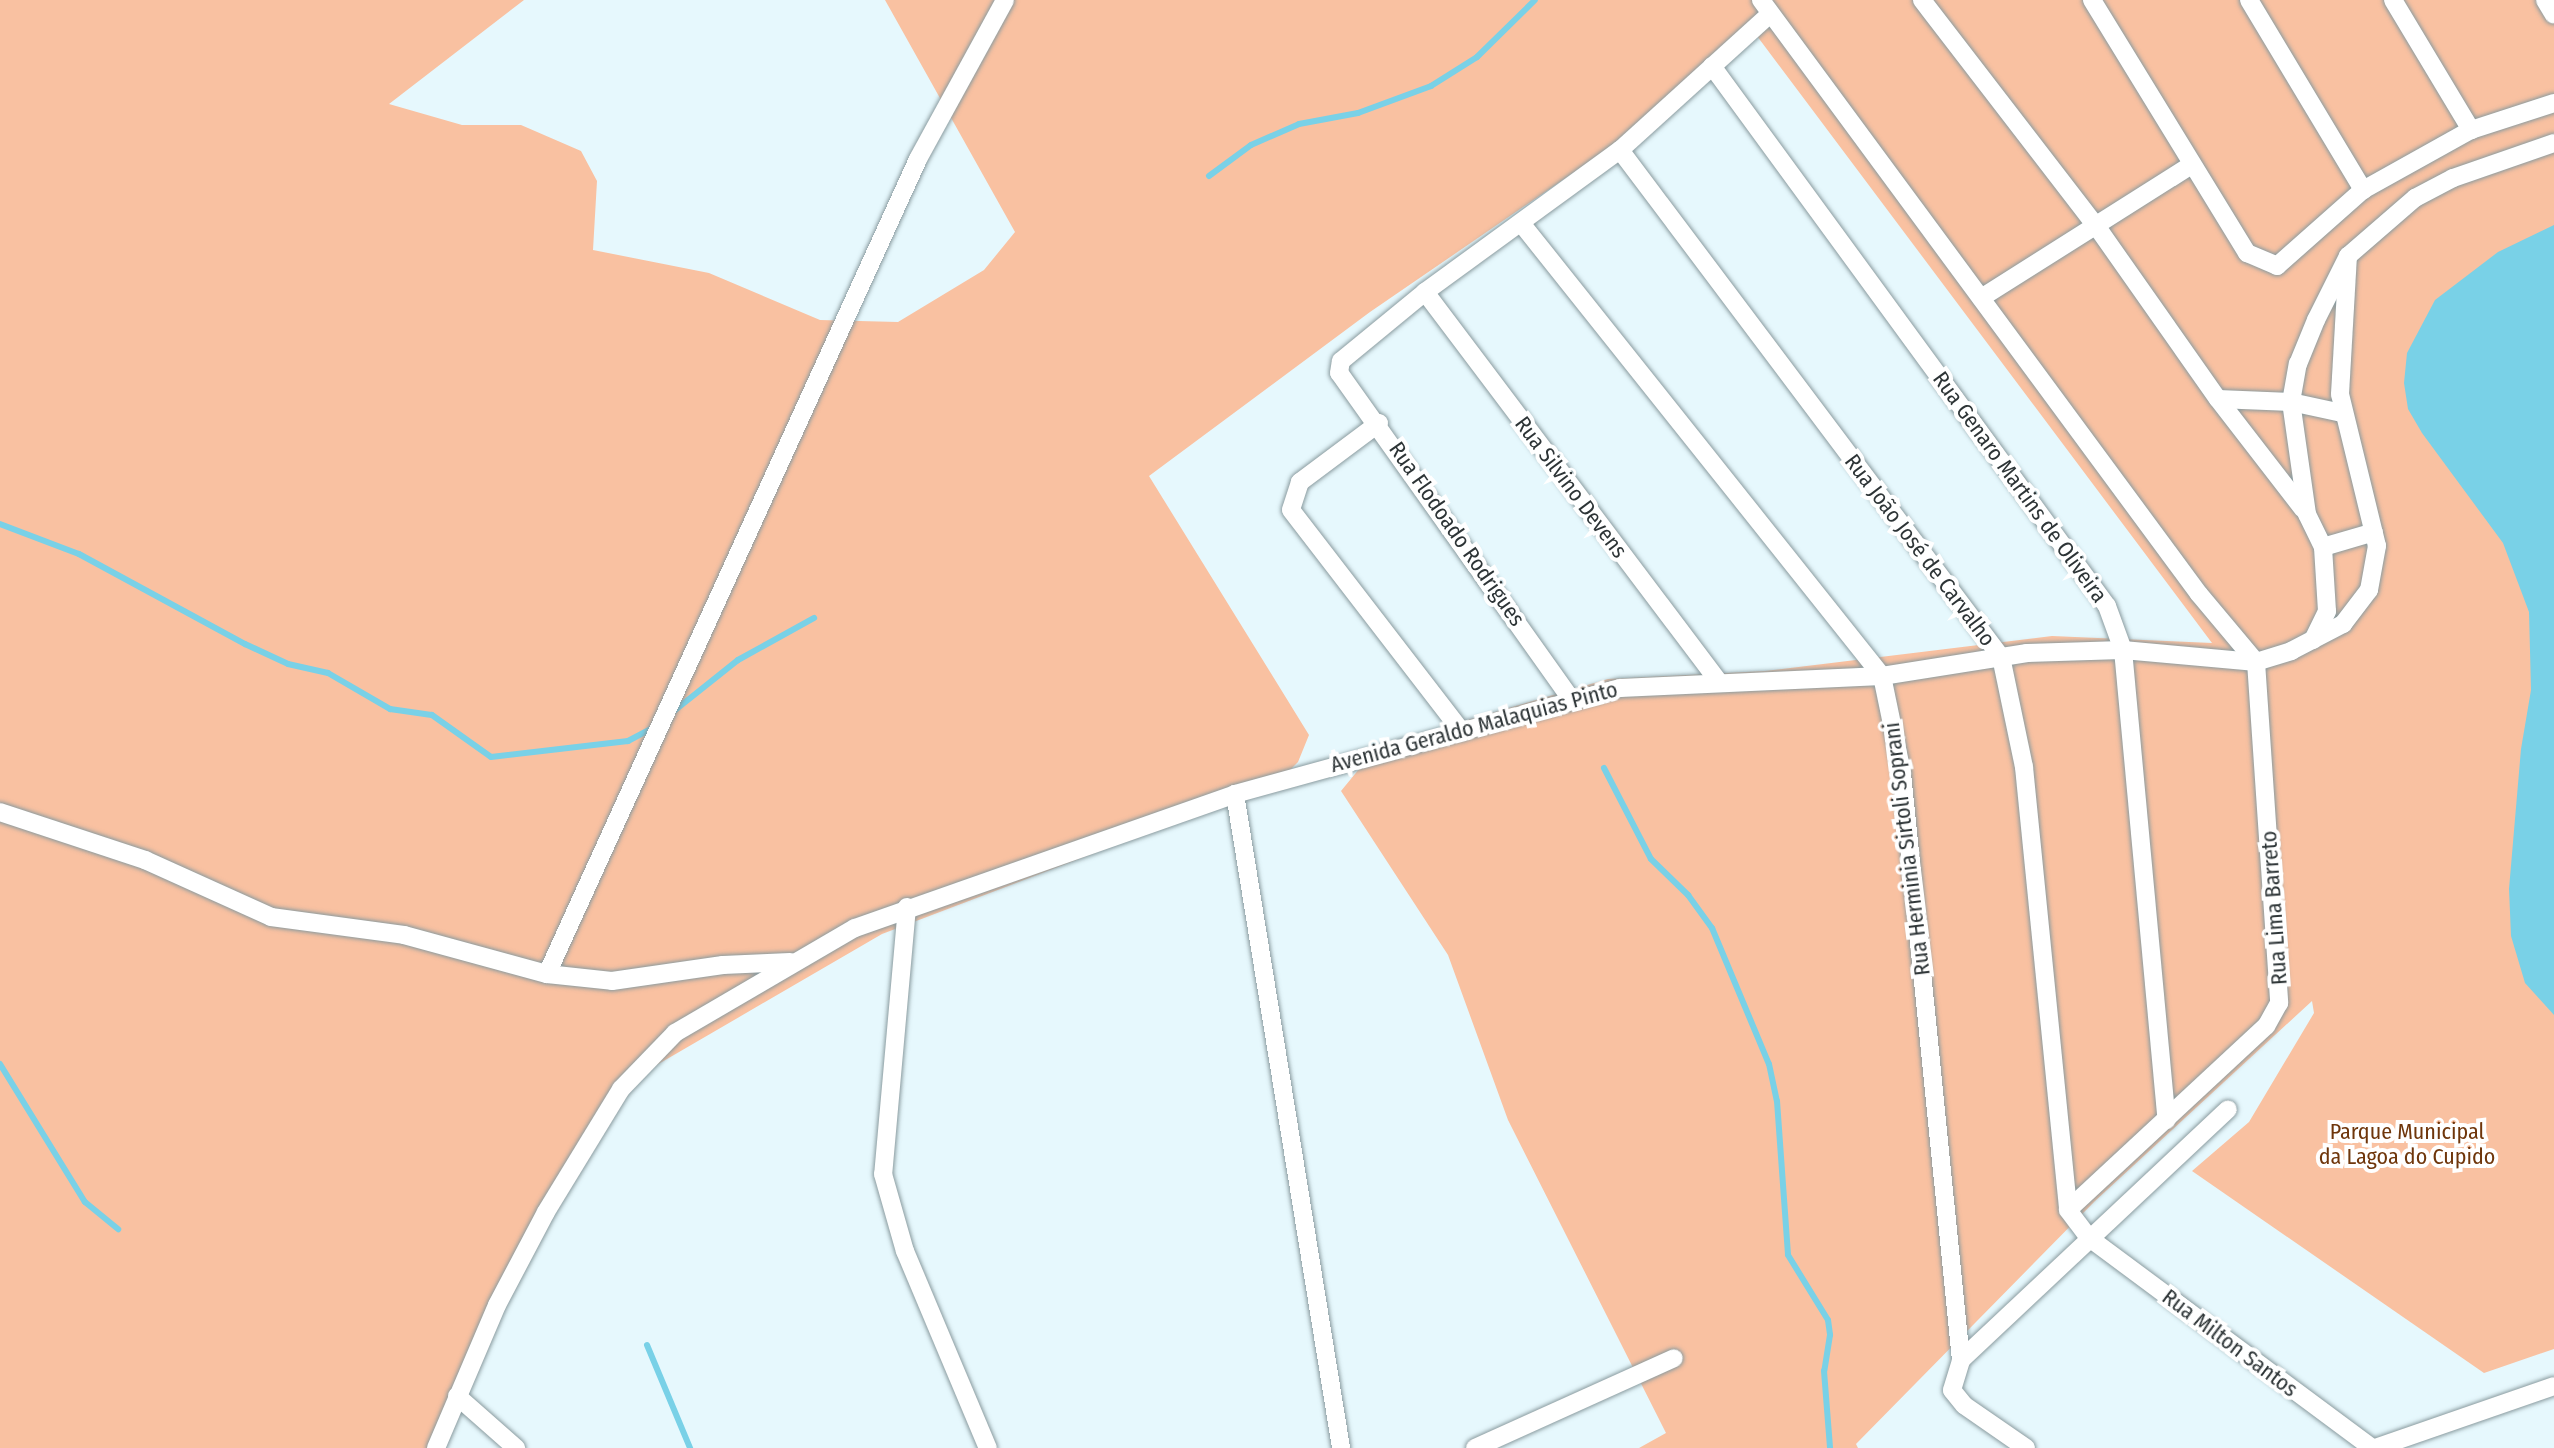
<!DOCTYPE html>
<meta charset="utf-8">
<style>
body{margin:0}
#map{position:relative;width:2554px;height:1448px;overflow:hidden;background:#e6f8fd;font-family:"Fira Sans Condensed",sans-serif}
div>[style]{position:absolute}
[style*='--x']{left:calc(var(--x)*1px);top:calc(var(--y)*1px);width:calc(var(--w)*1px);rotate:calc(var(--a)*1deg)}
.green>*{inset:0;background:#f9c1a1}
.water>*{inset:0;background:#79d1e7}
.stream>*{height:6px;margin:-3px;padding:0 3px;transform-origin:3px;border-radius:3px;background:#79d1e7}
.roads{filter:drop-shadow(0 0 2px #8a9b9f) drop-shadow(0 0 2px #8a9b9f)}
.minor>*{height:18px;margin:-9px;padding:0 9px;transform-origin:9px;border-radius:9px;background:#fff}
span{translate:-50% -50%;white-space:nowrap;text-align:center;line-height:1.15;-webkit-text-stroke:8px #fff;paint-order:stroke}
.street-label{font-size:22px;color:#2d3436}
.park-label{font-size:22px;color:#6f360b}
</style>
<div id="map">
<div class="green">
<i style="clip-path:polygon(0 0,524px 0,389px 104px,462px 125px,521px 125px,581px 151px,597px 181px,593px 250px,709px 273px,820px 320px,898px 322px,984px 270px,1015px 232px,885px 0,2554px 0,2554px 1349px,2484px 1373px,2192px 1171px,2249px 1122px,2314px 1013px,2312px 1001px,2095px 1201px,1856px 1444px,1858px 1448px,1639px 1448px,1666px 1433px,1508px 1120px,1448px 955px,1341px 791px,1378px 746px,1608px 679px,1765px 671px,2052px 636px,2212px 643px,1757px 36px,1653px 118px,1370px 312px,1149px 476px,1309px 735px,1298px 762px,1276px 784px,882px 934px,612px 1091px,433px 1448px,0 1448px)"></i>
</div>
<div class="water">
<i style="clip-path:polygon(2554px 225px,2554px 1015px,2525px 983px,2511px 936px,2509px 889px,2521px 749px,2531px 690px,2529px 612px,2503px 543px,2422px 433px,2408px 409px,2404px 383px,2407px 353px,2435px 300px,2498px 252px)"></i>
</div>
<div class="stream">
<i style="--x:1209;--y:176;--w:52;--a:-36.4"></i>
<i style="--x:1251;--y:145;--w:52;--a:-23.6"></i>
<i style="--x:1299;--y:124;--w:60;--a:-10.6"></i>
<i style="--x:1358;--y:113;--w:78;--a:-20.3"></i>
<i style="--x:1431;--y:86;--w:54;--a:-32.2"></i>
<i style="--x:1477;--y:57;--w:81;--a:-44.5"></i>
<i style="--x:0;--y:524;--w:85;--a:20.8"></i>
<i style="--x:79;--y:554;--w:189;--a:28.5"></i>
<i style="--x:245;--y:644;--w:47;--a:24.9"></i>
<i style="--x:288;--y:664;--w:41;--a:12.7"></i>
<i style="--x:328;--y:673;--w:72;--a:30.1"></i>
<i style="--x:390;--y:709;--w:42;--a:8.1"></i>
<i style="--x:432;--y:715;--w:72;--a:35.4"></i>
<i style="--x:491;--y:757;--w:138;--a:-6.7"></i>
<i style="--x:628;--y:741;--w:27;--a:-28"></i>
<i style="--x:674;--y:711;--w:82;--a:-38.6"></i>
<i style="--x:738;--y:660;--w:87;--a:-28.9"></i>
<i style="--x:1604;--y:768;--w:102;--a:62.7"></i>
<i style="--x:1651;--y:859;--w:52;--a:44.2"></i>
<i style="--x:1688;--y:895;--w:41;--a:54"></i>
<i style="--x:1712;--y:928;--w:147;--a:67.3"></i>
<i style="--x:1769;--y:1064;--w:38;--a:78"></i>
<i style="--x:1777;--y:1101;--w:154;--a:85.9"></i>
<i style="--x:1788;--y:1255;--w:76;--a:58.4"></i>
<i style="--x:1828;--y:1320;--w:15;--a:82"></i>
<i style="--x:1830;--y:1335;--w:36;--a:99"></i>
<i style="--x:1824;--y:1371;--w:77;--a:85.5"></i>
<i style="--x:0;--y:1064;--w:162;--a:58.4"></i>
<i style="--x:85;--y:1202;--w:43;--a:39.3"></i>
<i style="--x:647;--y:1345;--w:112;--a:67.3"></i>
</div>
<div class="roads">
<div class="minor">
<i style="--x:1761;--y:0;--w:738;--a:53.6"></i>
<i style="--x:2199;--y:594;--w:89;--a:50"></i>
<i style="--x:2256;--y:662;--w:342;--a:86.1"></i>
<i style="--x:2279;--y:1003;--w:26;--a:119"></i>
<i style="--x:2266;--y:1026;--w:270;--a:137.1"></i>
<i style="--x:1922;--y:0;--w:287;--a:52.4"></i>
<i style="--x:2097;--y:227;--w:210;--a:54.9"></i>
<i style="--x:2218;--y:399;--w:139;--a:52.3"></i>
<i style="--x:2092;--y:0;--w:297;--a:58.5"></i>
<i style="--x:2247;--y:253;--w:33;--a:23"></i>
<i style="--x:2277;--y:266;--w:115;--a:-41.5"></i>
<i style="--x:2363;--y:190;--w:124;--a:-29.1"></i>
<i style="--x:2471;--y:130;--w:87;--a:-18"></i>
<i style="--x:2249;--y:0;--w:222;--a:59"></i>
<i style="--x:2393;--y:0;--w:152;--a:59"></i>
<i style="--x:2545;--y:0;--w:17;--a:59"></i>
<i style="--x:1712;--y:66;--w:669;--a:53.82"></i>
<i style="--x:2107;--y:606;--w:47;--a:70"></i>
<i style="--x:2123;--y:650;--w:472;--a:84.7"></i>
<i style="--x:1620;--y:150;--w:634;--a:53.08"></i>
<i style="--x:2001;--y:657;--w:112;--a:78.2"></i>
<i style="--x:2024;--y:767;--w:445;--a:84.3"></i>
<i style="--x:1521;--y:223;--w:579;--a:51.45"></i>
<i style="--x:1882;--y:676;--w:99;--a:78.3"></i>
<i style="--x:1902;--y:773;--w:590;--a:84.26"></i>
<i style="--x:1425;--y:292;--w:487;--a:53"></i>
<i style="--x:1981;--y:298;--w:249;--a:-32.3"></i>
<i style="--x:2218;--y:399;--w:73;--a:2.4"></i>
<i style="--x:2291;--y:402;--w:52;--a:12.2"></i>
<i style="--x:1379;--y:423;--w:99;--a:143.2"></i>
<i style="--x:1300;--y:482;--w:29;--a:108"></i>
<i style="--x:1291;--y:510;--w:280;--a:52.4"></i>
<i style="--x:2323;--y:547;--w:53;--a:-16.4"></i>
<i style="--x:2313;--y:640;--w:32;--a:-64"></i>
<i style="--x:2327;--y:611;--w:64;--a:-93.6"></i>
<i style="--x:2323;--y:547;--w:37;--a:-116"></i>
<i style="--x:2307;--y:514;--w:113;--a:-98.1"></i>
<i style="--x:2291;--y:402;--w:39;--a:-80"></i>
<i style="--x:2298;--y:364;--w:48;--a:-67.8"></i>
<i style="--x:2316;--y:320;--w:72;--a:-63.4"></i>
<i style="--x:2348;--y:256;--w:89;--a:-40.9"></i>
<i style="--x:2415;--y:198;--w:43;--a:-27.8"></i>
<i style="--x:2453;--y:178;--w:107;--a:-19.1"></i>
<i style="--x:1571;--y:699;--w:400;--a:-125.4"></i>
<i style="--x:1339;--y:373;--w:12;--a:-81"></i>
<i style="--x:1341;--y:361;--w:109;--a:-39.4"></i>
<i style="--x:1425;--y:292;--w:241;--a:-36.1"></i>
<i style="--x:1620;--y:150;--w:200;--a:-42.2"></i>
<i style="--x:1235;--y:794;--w:663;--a:80.79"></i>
<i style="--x:0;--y:812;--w:153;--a:18.3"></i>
<i style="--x:145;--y:860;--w:138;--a:24.3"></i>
<i style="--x:271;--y:917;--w:134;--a:7.7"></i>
<i style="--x:404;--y:935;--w:148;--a:15.3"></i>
<i style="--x:547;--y:974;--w:65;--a:6.1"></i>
<i style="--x:612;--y:981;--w:112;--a:-8.2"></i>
<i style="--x:723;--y:965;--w:67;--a:-2.6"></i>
<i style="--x:907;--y:907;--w:268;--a:95.1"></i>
<i style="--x:883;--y:1174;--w:80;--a:74.1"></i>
<i style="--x:905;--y:1251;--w:214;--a:67.2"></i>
<i style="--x:547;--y:974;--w:895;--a:-65.52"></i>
<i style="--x:918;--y:159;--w:181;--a:-61.3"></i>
<i style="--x:2068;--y:1210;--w:34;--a:53"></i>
<i style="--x:2088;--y:1237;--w:354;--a:36.6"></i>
<i style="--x:457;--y:1396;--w:79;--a:41.4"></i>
<i style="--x:436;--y:1448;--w:155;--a:-66.9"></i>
<i style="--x:497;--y:1305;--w:105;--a:-62.2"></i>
<i style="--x:546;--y:1212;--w:144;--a:-58.6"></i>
<i style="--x:621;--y:1089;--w:78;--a:-46"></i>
<i style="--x:675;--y:1033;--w:208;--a:-30.3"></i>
<i style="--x:855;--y:928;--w:403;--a:-19.4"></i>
<i style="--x:1235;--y:794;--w:399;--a:-15.4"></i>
<i style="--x:1620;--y:688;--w:262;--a:-2.6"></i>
<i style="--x:1882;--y:676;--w:147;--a:-9"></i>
<i style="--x:2027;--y:653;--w:96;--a:-1.8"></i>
<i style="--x:2123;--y:650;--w:134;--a:5.2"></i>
<i style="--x:2256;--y:662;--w:37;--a:-17"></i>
<i style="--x:2291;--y:651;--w:59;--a:-27.4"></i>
<i style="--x:2343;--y:624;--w:43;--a:-52.6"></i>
<i style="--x:2369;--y:590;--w:45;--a:-79.7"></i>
<i style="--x:2377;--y:546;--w:156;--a:-103.7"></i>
<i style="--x:2340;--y:394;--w:138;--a:-86.7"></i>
<i style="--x:1475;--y:1448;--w:218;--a:-24.3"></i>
<i style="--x:2026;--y:1448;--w:75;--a:-145.3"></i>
<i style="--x:1964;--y:1405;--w:19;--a:-129"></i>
<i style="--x:1952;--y:1390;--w:31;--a:-73"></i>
<i style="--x:1961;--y:1360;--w:366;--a:-43.2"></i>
<i style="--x:2375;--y:1448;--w:189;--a:-19.1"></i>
</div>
</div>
<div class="street-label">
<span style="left:1571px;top:487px;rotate:53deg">Rua Silvino Devens</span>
<span style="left:2020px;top:487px;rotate:54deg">Rua Genaro Martins de Oliveira</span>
<span style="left:1457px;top:534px;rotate:55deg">Rua Flodoado Rodrigues</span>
<span style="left:1920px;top:550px;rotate:53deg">Rua João José de Carvalho</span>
<span style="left:1474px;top:727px;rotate:-15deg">Avenida Geraldo Malaquias Pinto</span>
<span style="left:1907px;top:849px;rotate:-97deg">Rua Herminia Sirtoli Soprani</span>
<span style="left:2274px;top:908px;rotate:-94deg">Rua Lima Barreto</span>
<span style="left:2230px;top:1343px;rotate:37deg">Rua Milton Santos</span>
</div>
<div class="park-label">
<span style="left:2407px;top:1144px">Parque Municipal<br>da Lagoa do Cupido</span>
</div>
</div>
